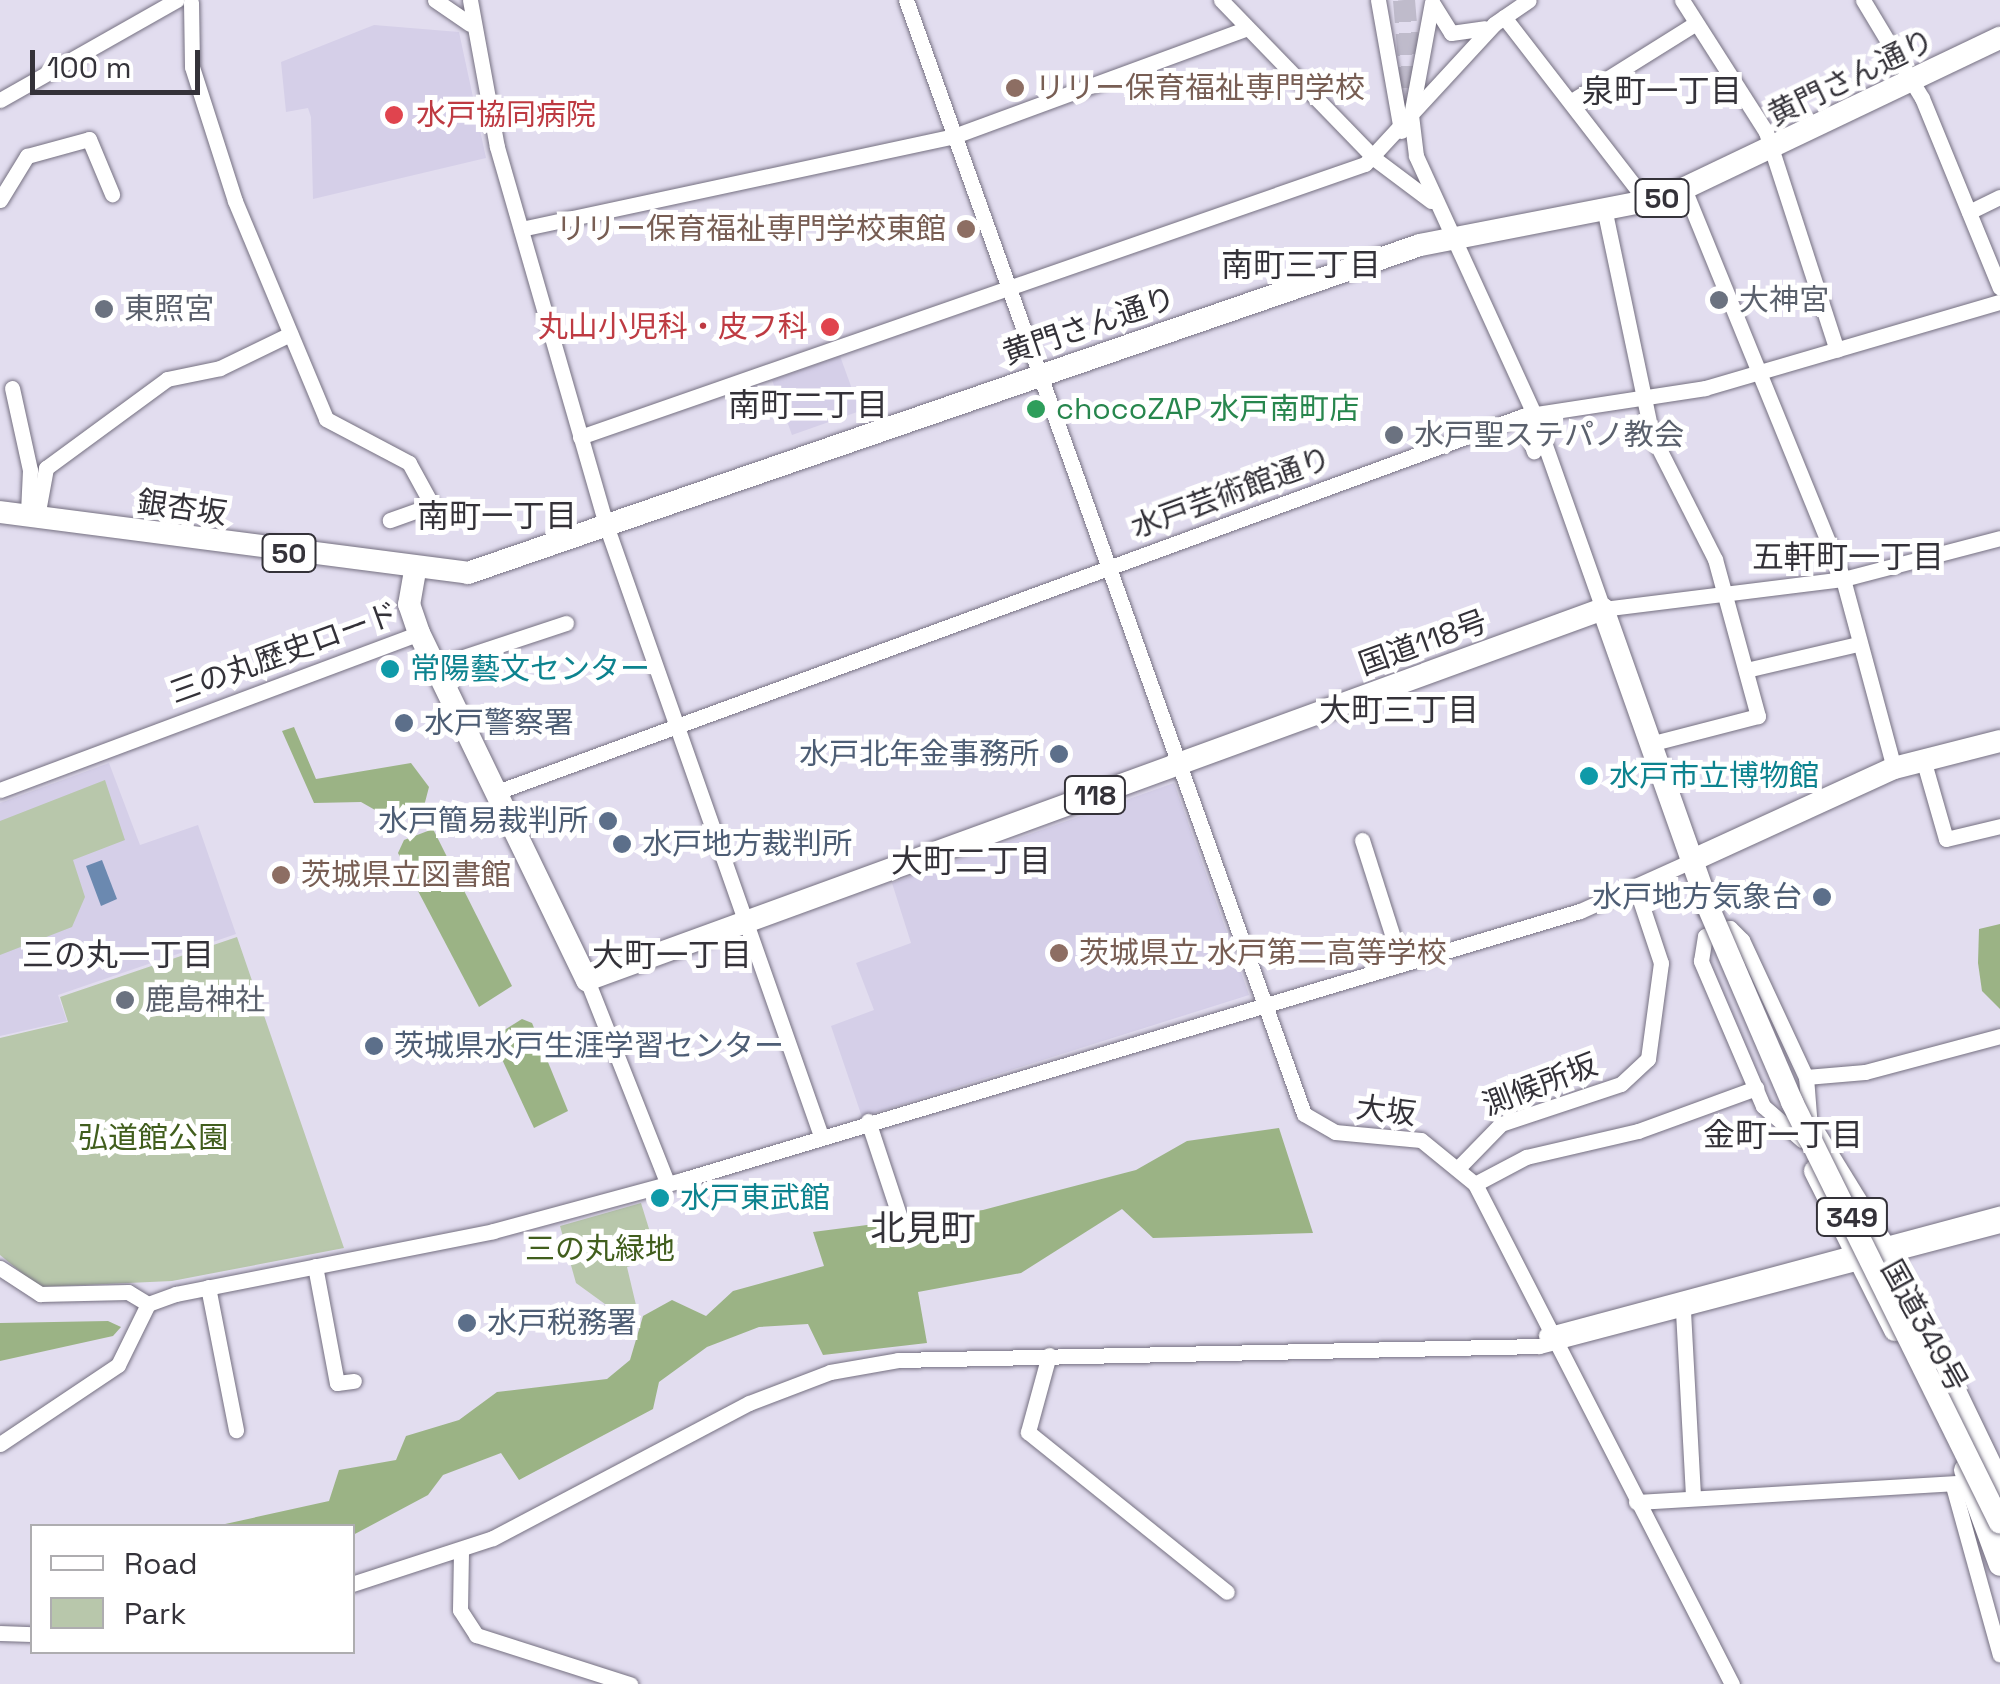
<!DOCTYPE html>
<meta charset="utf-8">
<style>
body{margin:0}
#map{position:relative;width:2000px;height:1684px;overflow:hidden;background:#e2ddef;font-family:"Space Grotesk","Noto Sans JP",sans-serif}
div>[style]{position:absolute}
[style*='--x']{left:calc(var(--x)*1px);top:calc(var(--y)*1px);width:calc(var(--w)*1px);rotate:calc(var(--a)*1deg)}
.built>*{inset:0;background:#d5cfe8}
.green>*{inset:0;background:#b8c7ab}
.forest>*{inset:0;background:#9bb385}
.water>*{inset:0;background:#6b89b0}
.highway-tunnel>*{height:22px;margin-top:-11px;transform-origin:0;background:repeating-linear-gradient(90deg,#bfbbcb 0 22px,transparent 0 33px)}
.roads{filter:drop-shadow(0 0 2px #757081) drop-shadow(0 0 2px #757081)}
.minor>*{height:15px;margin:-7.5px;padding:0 7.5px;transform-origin:7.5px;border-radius:7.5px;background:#fff}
.highway>*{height:22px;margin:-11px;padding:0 11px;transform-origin:11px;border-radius:11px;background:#fff}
.bridges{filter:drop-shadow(0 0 2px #757081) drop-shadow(0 0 2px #757081)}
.highway-bridge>*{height:22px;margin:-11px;padding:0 11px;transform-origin:11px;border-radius:11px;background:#fff}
.dots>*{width:28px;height:28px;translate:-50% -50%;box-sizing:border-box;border:5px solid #fff;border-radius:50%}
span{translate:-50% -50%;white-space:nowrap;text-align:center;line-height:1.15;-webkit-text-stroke:10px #fff;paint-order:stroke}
.shield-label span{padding:2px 8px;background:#fff;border:2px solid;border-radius:8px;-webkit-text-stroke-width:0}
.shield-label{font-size:28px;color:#343239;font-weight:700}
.street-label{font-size:30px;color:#343239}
.education-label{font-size:30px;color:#785e54}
.left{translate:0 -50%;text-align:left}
.right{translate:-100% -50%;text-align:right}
.health-label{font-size:30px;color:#be3a42}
.worship-label{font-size:30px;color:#5b616d}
.leisure-label{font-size:30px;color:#27864d}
.culture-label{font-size:30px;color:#0d838f}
.service-label{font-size:30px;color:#4e5e75}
.park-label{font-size:30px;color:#415e1d}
.neighbourhood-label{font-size:32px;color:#343239}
.quarter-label{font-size:35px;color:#343239}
.legend{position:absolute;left:30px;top:1524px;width:325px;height:130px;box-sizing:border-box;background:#fff;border:2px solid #aeadb0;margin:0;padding:12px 18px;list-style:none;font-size:30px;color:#343239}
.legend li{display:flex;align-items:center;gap:20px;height:50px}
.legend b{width:50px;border:2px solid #aeadb0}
.scale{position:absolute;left:30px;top:50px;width:170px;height:45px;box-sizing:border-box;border:5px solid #343239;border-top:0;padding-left:12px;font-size:30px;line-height:35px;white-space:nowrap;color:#343239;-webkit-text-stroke:8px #fff;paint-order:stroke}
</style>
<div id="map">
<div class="built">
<i style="clip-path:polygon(374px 25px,459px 32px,486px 158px,313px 199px,311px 117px,308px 108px,286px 112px,281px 62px)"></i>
<i style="clip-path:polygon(840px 356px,860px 411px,792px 435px,772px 380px)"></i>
<i style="clip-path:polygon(109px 763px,140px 845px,198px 825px,236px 934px,58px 995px,67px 1021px,0 1036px,0 803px)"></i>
<i style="clip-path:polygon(1174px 783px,1249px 995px,862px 1117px,831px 1026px,874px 1010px,856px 963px,911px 943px,892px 883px)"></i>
</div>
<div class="green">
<i style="clip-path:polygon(105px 780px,125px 840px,73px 860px,85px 897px,72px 927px,0 955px,0 821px)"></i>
<i style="clip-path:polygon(237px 937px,344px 1248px,172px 1281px,39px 1287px,0 1255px,0 1038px,68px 1022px,60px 997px)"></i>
<i style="clip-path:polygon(641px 1203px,658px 1258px,627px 1267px,636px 1305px,616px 1312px,576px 1283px,560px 1226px)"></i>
</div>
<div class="forest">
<i style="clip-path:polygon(294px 727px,316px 779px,411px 763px,429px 787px,423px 810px,391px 819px,361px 802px,314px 803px,282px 731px)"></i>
<i style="clip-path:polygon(433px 829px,512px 986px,479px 1007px,398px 853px,404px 840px)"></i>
<i style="clip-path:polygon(2000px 924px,2000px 1009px,1982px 991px,1978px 963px,1979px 929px)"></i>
<i style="clip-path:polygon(522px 1019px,532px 1023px,568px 1111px,534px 1128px,492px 1038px)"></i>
<i style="clip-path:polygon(1279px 1128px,1313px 1233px,1153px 1238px,1122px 1209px,1021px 1273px,918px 1292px,927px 1343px,823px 1355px,808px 1324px,759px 1327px,707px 1347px,659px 1382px,653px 1409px,519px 1480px,501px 1453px,443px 1475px,428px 1495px,353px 1535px,352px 1526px,216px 1526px,329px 1501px,339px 1470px,396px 1460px,406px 1436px,459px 1420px,497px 1392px,607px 1379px,630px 1360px,643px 1316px,672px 1300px,706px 1316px,733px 1291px,824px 1266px,813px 1232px,983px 1210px,1136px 1170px,1187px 1141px)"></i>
<i style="clip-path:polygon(108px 1321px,121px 1327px,113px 1336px,0 1361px,0 1323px)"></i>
</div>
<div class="water">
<i style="clip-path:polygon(102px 860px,117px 899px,101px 906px,86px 866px)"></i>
</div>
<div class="highway-tunnel">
<i style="--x:1404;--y:0;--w:109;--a:85.3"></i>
</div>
<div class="roads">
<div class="minor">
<i style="--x:435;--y:0;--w:42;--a:34.4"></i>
<i style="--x:470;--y:0;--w:149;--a:79.6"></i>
<i style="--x:497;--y:147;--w:393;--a:73.9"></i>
<i style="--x:606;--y:525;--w:648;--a:70.61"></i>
<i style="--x:906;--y:0;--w:1183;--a:70.34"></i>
<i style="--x:1304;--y:1114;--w:36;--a:30"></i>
<i style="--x:1335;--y:1132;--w:86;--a:5.3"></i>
<i style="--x:1421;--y:1140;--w:70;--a:39.2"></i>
<i style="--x:1475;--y:1184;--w:562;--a:62.8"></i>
<i style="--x:1221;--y:0;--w:221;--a:45.9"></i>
<i style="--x:1375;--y:159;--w:70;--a:36.9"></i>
<i style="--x:1378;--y:0;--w:133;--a:80"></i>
<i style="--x:1682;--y:0;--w:156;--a:57.5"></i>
<i style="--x:1766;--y:132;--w:229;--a:72"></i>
<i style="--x:1863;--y:0;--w:114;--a:59"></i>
<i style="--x:1922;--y:98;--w:205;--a:67.7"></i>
<i style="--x:191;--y:2;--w:65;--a:89.1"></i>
<i style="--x:192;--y:67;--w:141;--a:72.2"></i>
<i style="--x:235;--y:201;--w:236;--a:67.3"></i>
<i style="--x:326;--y:419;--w:94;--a:27.9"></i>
<i style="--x:409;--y:463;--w:48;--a:61.3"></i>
<i style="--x:432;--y:505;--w:45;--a:160.3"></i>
<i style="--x:1432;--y:2;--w:115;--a:100.5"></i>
<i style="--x:1411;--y:115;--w:41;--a:83"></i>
<i style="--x:1416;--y:156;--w:284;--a:65.4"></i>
<i style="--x:1534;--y:414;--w:207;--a:70.5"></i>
<i style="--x:1603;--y:609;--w:242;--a:-7.1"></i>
<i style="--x:1843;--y:579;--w:162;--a:-14.6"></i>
<i style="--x:1433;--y:4;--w:34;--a:58"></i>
<i style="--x:1451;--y:33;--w:34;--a:-8"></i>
<i style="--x:1504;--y:17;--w:234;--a:52.3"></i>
<i style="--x:0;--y:100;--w:203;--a:-29.5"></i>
<i style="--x:1573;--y:100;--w:145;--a:-32"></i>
<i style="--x:1685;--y:191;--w:419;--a:67.8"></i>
<i style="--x:1843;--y:579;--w:196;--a:74.9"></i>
<i style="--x:0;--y:200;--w:52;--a:-58.5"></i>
<i style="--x:27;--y:156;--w:64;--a:-15.3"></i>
<i style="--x:89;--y:139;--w:60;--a:67.3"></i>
<i style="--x:1604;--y:208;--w:232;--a:78.1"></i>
<i style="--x:1652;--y:435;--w:139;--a:63.1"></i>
<i style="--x:1715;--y:559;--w:163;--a:74.7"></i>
<i style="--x:1758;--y:716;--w:112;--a:165.5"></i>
<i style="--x:1969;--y:212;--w:34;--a:-26"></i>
<i style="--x:521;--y:229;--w:443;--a:-12.1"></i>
<i style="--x:954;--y:136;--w:312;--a:-20.2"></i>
<i style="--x:12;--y:388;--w:84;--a:77.6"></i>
<i style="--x:30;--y:470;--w:42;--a:92.7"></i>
<i style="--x:1523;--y:416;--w:37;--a:73"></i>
<i style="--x:580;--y:437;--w:831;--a:-19.18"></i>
<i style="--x:1365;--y:164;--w:190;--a:-47.3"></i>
<i style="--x:1494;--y:24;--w:42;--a:-34.4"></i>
<i style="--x:37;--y:517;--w:50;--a:-79.6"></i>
<i style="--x:46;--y:468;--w:150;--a:-36.3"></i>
<i style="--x:167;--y:379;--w:54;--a:-11.7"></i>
<i style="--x:220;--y:368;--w:78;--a:-25.9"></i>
<i style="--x:436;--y:666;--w:137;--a:-18.3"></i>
<i style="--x:1746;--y:670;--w:115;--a:-13.1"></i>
<i style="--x:1923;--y:759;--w:83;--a:74"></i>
<i style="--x:1946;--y:839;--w:56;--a:-13.5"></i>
<i style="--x:0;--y:790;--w:447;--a:-20.5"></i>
<i style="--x:497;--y:792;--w:1093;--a:-20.13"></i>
<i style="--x:1523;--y:416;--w:184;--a:-8.7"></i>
<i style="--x:1705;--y:388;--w:307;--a:-16.3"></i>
<i style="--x:1362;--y:840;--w:125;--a:72.3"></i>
<i style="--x:587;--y:980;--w:215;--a:68.4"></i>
<i style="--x:1806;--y:1077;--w:59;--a:-4.8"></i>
<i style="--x:1865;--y:1072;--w:140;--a:-14.9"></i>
<i style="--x:868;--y:1121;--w:115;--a:71.7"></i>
<i style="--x:1802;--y:1140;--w:52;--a:-138.9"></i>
<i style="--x:1763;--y:1106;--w:158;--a:-113.2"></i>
<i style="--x:1701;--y:961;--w:25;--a:-81"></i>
<i style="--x:1705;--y:936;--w:26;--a:-18"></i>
<i style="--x:1730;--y:928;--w:17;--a:45"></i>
<i style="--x:1742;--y:940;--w:151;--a:65"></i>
<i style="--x:1806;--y:1077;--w:51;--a:85.5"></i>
<i style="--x:1460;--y:1166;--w:59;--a:-45.7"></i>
<i style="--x:1501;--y:1124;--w:126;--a:-18.4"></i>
<i style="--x:1621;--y:1084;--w:37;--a:-43"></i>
<i style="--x:1648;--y:1059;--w:97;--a:-82.3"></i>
<i style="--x:1661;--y:963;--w:79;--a:-108.4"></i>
<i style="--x:1475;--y:1184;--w:58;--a:-27.9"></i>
<i style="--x:1526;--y:1157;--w:115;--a:-13.1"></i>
<i style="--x:1638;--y:1131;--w:126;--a:-20"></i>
<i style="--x:315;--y:1266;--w:119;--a:79.4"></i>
<i style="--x:337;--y:1383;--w:17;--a:-7"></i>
<i style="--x:0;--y:1268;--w:48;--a:33"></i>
<i style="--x:40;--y:1294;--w:88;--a:-1.3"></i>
<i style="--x:128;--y:1292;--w:23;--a:31"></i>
<i style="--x:208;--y:1287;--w:146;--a:78.9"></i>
<i style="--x:1683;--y:1311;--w:183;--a:86.9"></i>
<i style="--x:1546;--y:1335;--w:470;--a:-15"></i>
<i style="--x:1049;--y:1355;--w:80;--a:105.3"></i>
<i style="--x:1028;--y:1432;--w:255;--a:38.8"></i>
<i style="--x:0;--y:1444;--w:142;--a:-33.8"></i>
<i style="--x:118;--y:1365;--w:68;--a:-63.8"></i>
<i style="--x:148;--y:1304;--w:30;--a:-20"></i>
<i style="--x:176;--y:1294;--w:323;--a:-11.2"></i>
<i style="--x:493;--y:1231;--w:196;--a:-15.1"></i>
<i style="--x:682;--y:1180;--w:937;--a:-16.68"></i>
<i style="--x:1580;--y:911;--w:122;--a:-24.2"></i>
<i style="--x:1953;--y:1486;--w:175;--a:74.5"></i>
<i style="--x:1636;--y:1502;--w:335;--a:-3.4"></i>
<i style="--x:461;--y:1552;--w:58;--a:91"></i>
<i style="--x:460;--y:1610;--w:30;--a:57"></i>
<i style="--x:476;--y:1635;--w:162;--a:17.7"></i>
<i style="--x:352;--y:1584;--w:148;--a:-18.1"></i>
<i style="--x:493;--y:1538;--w:289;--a:-27.8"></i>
<i style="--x:749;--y:1403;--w:87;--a:-20.9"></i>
<i style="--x:830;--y:1372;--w:69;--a:-10"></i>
<i style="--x:898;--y:1360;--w:641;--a:-1.25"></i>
<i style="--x:1539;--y:1346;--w:477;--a:-14.7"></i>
<i style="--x:0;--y:1633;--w:32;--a:2"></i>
</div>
<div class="highway">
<i style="--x:0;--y:512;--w:472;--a:7.4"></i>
<i style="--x:468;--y:573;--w:1007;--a:-19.01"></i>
<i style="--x:1420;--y:245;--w:251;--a:-11"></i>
<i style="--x:1666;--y:197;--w:370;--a:-25.5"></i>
<i style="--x:415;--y:571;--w:34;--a:100"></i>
<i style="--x:409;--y:604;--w:31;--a:71"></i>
<i style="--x:419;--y:633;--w:386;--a:64.2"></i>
<i style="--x:587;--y:980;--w:1082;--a:-20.06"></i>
<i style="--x:1603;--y:609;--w:318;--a:70.5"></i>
<i style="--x:1691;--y:861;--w:223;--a:-24.6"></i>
<i style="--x:1894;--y:768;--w:109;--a:-14.3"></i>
<i style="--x:1814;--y:1133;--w:145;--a:58.3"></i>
<i style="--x:1890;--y:1256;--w:254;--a:64.3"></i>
<i style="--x:1815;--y:1171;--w:178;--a:63.3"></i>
<i style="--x:1965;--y:1470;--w:101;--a:69.8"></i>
</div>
</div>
<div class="bridges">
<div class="highway-bridge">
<i style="--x:1709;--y:909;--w:210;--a:66.7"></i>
<i style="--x:1792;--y:1102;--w:469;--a:63.7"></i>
</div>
</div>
<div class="dots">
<i style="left:1015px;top:88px;background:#8d6e63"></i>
<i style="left:394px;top:115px;background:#e0444e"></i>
<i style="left:966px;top:229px;background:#8d6e63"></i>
<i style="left:1719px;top:300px;background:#6b7280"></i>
<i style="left:104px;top:309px;background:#6b7280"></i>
<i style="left:830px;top:327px;background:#e0444e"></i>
<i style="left:1036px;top:409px;background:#2e9e5b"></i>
<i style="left:1394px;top:435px;background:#6b7280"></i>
<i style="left:390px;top:669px;background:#0f9aa8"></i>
<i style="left:404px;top:723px;background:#5c6f8a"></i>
<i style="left:1059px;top:754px;background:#5c6f8a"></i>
<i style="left:1589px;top:776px;background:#0f9aa8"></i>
<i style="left:608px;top:821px;background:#5c6f8a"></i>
<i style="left:622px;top:844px;background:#5c6f8a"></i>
<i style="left:281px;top:875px;background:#8d6e63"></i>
<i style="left:1822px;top:897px;background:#5c6f8a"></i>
<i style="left:1059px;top:953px;background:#8d6e63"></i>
<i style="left:125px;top:1000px;background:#6b7280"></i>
<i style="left:374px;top:1046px;background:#5c6f8a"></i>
<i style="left:660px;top:1198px;background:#0f9aa8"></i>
<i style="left:467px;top:1323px;background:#5c6f8a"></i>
</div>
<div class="shield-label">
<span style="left:1662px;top:198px">50</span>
<span style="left:289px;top:553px">50</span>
<span style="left:1095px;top:795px">118</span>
<span style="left:1852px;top:1217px">349</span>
</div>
<div class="street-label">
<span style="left:1851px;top:78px;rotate:-26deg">黄門さん通り</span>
<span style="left:1089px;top:326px;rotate:-19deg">黄門さん通り</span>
<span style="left:1231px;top:493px;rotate:-20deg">水戸芸術館通り</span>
<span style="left:182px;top:508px;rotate:8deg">銀杏坂</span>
<span style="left:1423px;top:643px;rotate:-20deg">国道118号</span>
<span style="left:284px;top:653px;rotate:-20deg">三の丸歴史ロード</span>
<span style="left:1540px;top:1085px;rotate:-21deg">測候所坂</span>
<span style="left:1386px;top:1111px;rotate:7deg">大坂</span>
<span style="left:1924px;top:1326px;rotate:61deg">国道349号</span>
</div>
<div class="education-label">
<span class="left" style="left:1035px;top:88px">リリー保育福祉専門学校</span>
<span class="right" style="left:946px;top:229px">リリー保育福祉専門学校東館</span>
<span class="left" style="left:301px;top:875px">茨城県立図書館</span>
<span class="left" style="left:1079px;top:953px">茨城県立 水戸第二高等学校</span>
</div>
<div class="health-label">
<span class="left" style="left:416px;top:115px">水戸協同病院</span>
<span class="right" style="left:808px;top:327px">丸山小児科・皮フ科</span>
</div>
<div class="worship-label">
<span class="left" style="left:1739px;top:300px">大神宮</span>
<span class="left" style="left:124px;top:309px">東照宮</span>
<span class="left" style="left:1414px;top:435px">水戸聖ステパノ教会</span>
<span class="left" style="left:145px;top:1000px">鹿島神社</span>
</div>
<div class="leisure-label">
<span class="left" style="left:1056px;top:409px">chocoZAP 水戸南町店</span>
</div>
<div class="culture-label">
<span class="left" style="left:410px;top:669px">常陽藝文センター</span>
<span class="left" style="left:1609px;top:776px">水戸市立博物館</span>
<span class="left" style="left:680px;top:1198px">水戸東武館</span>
</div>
<div class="service-label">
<span class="left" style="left:424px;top:723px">水戸警察署</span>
<span class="right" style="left:1039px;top:754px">水戸北年金事務所</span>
<span class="right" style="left:588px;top:821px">水戸簡易裁判所</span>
<span class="left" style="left:642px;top:844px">水戸地方裁判所</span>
<span class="right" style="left:1802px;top:897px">水戸地方気象台</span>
<span class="left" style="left:394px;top:1046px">茨城県水戸生涯学習センター</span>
<span class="left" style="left:487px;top:1323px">水戸税務署</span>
</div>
<div class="park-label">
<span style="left:153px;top:1138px">弘道館公園</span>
<span style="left:600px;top:1249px">三の丸緑地</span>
</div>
<div class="neighbourhood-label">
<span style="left:1662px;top:91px">泉町一丁目</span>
<span style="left:1301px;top:265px">南町三丁目</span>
<span style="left:808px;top:405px">南町二丁目</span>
<span style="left:497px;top:516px">南町一丁目</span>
<span style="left:1848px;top:557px">五軒町一丁目</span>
<span style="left:1399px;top:710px">大町三丁目</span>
<span style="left:971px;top:861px">大町二丁目</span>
<span style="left:118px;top:955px">三の丸一丁目</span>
<span style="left:672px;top:955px">大町一丁目</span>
<span style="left:1783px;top:1135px">金町一丁目</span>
</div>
<div class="quarter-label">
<span style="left:923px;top:1228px">北見町</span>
</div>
<ul class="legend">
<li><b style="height:12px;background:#fff"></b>Road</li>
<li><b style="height:28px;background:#b8c7ab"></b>Park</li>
</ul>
<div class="scale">100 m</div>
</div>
